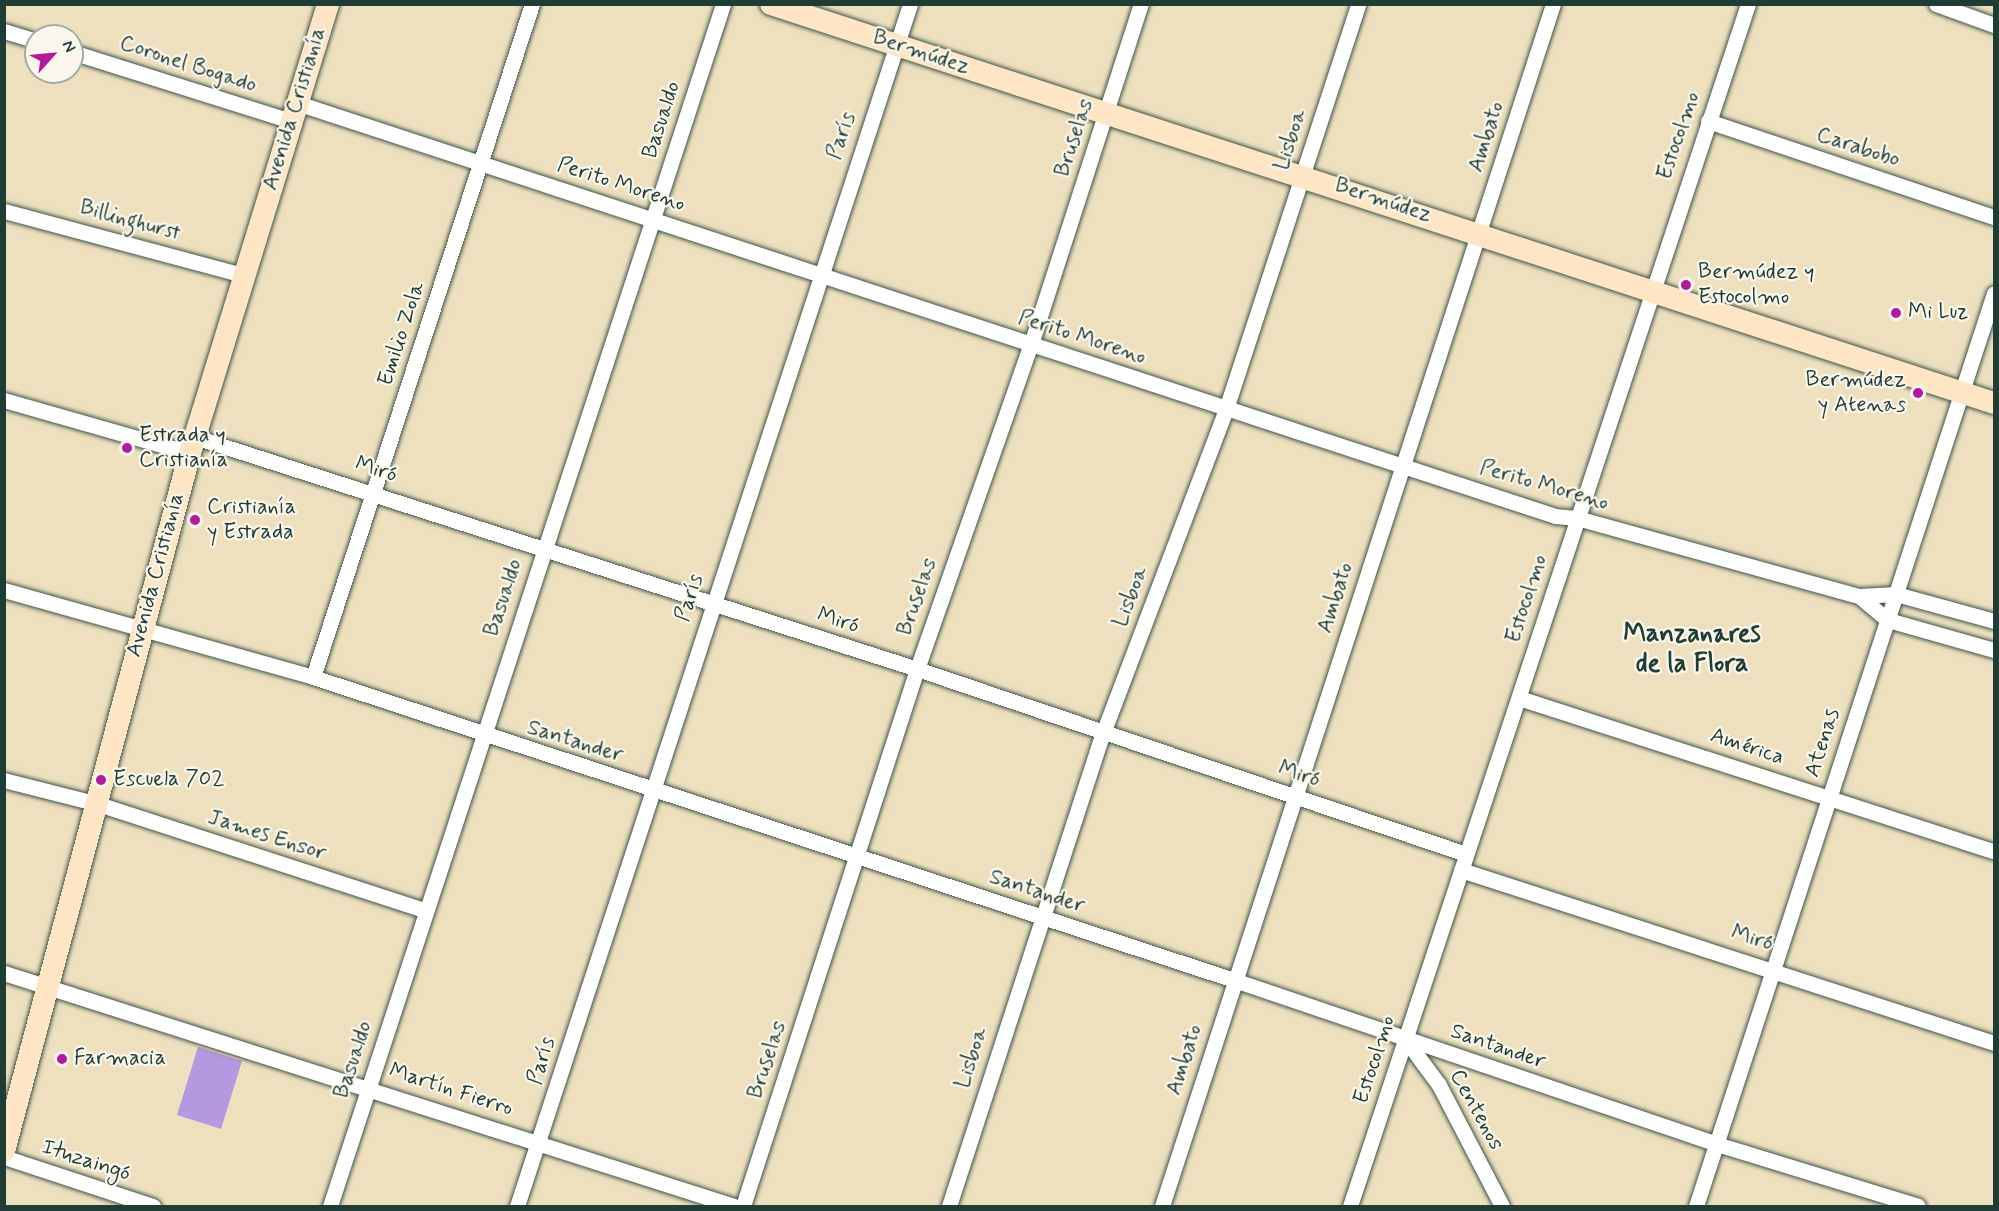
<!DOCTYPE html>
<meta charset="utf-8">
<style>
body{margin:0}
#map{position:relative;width:1999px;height:1211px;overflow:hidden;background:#eee0bf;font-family:Mynerve,sans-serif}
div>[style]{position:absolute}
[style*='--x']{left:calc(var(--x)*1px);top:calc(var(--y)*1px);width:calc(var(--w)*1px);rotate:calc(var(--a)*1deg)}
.building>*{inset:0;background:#b399df}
.roads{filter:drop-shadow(0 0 2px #3e5549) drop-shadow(0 0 2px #3e5549)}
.street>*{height:15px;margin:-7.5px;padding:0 7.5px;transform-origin:7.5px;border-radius:7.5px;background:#fff}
.secondary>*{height:22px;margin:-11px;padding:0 11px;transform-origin:11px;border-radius:11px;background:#fee5c5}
.dots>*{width:16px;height:16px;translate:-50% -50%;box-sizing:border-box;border:3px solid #fbf7ec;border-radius:50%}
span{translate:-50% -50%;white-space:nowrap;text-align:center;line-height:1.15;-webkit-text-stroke:4.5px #fbf7ec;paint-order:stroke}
.street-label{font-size:22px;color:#1f3d34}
.poi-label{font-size:22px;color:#1f3d34}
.left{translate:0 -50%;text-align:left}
.right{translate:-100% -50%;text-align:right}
.quarter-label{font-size:26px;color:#1f3d34;font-weight:700}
.frame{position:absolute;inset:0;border:6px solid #1f3d34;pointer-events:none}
.north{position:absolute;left:24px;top:24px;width:60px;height:60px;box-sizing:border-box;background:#fbf7ec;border:2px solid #a3ada2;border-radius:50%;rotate:63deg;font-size:16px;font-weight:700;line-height:24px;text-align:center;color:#1f3d34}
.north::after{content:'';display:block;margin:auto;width:21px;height:27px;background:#b5179e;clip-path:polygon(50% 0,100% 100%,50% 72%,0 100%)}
</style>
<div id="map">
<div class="building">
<i style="clip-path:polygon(198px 1047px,242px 1061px,221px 1129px,177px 1115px)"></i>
</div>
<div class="roads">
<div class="street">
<i style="--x:1936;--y:4;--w:62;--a:19.9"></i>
<i style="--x:4;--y:31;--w:34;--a:17"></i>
<i style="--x:72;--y:52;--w:230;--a:17.5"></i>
<i style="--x:297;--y:103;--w:1324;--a:18.17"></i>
<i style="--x:1555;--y:516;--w:22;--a:5"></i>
<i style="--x:1577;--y:518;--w:293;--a:15.5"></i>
<i style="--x:1859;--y:596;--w:37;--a:-3"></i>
<i style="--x:1896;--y:594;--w:102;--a:15.4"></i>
<i style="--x:1708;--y:121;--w:302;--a:18.6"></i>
<i style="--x:4;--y:211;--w:247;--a:15"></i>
<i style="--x:4;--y:400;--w:193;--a:15.9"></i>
<i style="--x:195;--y:437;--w:758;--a:17.81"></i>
<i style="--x:917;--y:669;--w:579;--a:18.62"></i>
<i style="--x:4;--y:590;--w:321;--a:15.7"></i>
<i style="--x:313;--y:677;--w:970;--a:18.21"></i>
<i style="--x:1234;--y:980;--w:510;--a:18.75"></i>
<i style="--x:1717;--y:1144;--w:210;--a:17.1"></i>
<i style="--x:1859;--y:596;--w:38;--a:40"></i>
<i style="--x:1888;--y:620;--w:110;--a:15.8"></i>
<i style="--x:313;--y:677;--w:708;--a:-71.97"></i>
<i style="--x:1519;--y:698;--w:499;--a:17.9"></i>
<i style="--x:4;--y:780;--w:94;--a:14.2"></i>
<i style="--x:95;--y:803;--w:347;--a:18"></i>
<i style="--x:1461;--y:870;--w:560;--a:17.98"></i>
<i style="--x:4;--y:973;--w:766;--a:17.7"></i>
<i style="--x:1405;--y:1039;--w:57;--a:53.5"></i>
<i style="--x:1439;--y:1085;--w:136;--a:62.5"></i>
<i style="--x:4;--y:1157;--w:157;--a:18.2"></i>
<i style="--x:330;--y:1206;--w:1265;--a:-71.89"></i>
<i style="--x:517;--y:1206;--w:1265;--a:-71.89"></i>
<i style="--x:743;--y:1206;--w:564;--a:-72.05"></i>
<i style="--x:917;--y:669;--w:344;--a:-70.7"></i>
<i style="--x:1031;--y:344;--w:357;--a:-72.1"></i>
<i style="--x:949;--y:1206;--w:497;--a:-72"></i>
<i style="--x:1103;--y:733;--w:347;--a:-69.2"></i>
<i style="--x:1226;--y:409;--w:426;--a:-71.9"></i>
<i style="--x:1162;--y:1206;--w:1264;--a:-71.98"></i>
<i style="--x:1350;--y:1206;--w:1266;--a:-71.68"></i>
<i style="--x:1696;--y:1206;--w:960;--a:-71.92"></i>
</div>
<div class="secondary">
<i style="--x:771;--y:4;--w:1286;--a:18.07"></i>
<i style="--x:4;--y:1151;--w:722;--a:-75.08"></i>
<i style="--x:190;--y:453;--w:470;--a:-72.9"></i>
</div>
</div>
<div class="dots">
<i style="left:1686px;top:285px;background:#b5179e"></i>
<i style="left:1896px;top:313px;background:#b5179e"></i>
<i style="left:1918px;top:393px;background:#b5179e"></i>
<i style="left:127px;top:448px;background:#b5179e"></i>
<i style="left:195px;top:520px;background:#b5179e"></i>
<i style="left:101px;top:780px;background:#b5179e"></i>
<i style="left:62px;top:1059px;background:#b5179e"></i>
</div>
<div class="street-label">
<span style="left:921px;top:53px;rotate:18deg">Bermúdez</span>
<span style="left:188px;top:65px;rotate:18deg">Coronel Bogado</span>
<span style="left:295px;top:109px;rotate:-73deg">Avenida Cristianía</span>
<span style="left:662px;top:120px;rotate:-72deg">Basualdo</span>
<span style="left:842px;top:136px;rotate:-71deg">París</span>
<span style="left:1679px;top:136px;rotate:-71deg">Estocolmo</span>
<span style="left:1487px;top:137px;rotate:-72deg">Ambato</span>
<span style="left:1075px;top:138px;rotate:-72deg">Bruselas</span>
<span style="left:1291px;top:140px;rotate:-72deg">Lisboa</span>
<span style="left:1858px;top:148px;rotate:18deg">Carabobo</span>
<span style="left:621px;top:185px;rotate:18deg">Perito Moreno</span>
<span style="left:1383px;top:201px;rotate:18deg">Bermúdez</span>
<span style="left:130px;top:221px;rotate:15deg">Billinghurst</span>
<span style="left:402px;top:334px;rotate:-72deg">Emilio Zola</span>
<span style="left:1082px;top:338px;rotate:18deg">Perito Moreno</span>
<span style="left:376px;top:470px;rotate:18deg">Miró</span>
<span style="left:1544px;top:486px;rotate:16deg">Perito Moreno</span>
<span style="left:156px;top:575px;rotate:-75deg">Avenida Cristianía</span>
<span style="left:918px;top:597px;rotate:-71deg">Bruselas</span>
<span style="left:1131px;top:597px;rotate:-69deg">Lisboa</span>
<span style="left:504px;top:598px;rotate:-72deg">Basualdo</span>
<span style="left:690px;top:598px;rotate:-72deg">París</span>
<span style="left:1336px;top:598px;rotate:-72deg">Ambato</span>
<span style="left:1527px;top:599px;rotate:-72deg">Estocolmo</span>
<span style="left:838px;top:621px;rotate:18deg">Miró</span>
<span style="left:575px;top:742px;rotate:17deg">Santander</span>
<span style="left:1823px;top:743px;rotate:-72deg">Atenas</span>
<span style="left:1747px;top:747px;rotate:18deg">América</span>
<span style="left:1299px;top:775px;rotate:19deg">Miró</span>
<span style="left:267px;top:836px;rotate:18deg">James Ensor</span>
<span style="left:1037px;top:892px;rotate:18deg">Santander</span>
<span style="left:1752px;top:939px;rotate:18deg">Miró</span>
<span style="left:1498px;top:1047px;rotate:19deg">Santander</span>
<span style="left:972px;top:1058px;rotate:-72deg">Lisboa</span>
<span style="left:354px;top:1060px;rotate:-72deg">Basualdo</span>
<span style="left:768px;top:1060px;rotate:-72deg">Bruselas</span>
<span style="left:1185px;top:1060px;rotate:-72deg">Ambato</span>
<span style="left:1375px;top:1060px;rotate:-72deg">Estocolmo</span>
<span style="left:542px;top:1061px;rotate:-73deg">París</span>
<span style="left:451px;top:1090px;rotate:18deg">Martín Fierro</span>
<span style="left:1476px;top:1110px;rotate:61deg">Centenos</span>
<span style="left:86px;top:1161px;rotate:18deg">Ituzaingó</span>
</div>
<div class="poi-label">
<span class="left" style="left:1698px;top:285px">Bermúdez y<br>Estocolmo</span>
<span class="left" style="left:1908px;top:313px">Mi Luz</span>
<span class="right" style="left:1906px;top:393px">Bermúdez<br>y Atenas</span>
<span class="left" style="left:139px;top:448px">Estrada y<br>Cristianía</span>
<span class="left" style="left:207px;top:520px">Cristianía<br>y Estrada</span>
<span class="left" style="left:113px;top:780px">Escuela 702</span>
<span class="left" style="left:74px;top:1059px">Farmacia</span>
</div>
<div class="quarter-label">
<span style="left:1692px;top:650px">Manzanares<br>de la Flora</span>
</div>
<div class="frame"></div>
<div class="north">N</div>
</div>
